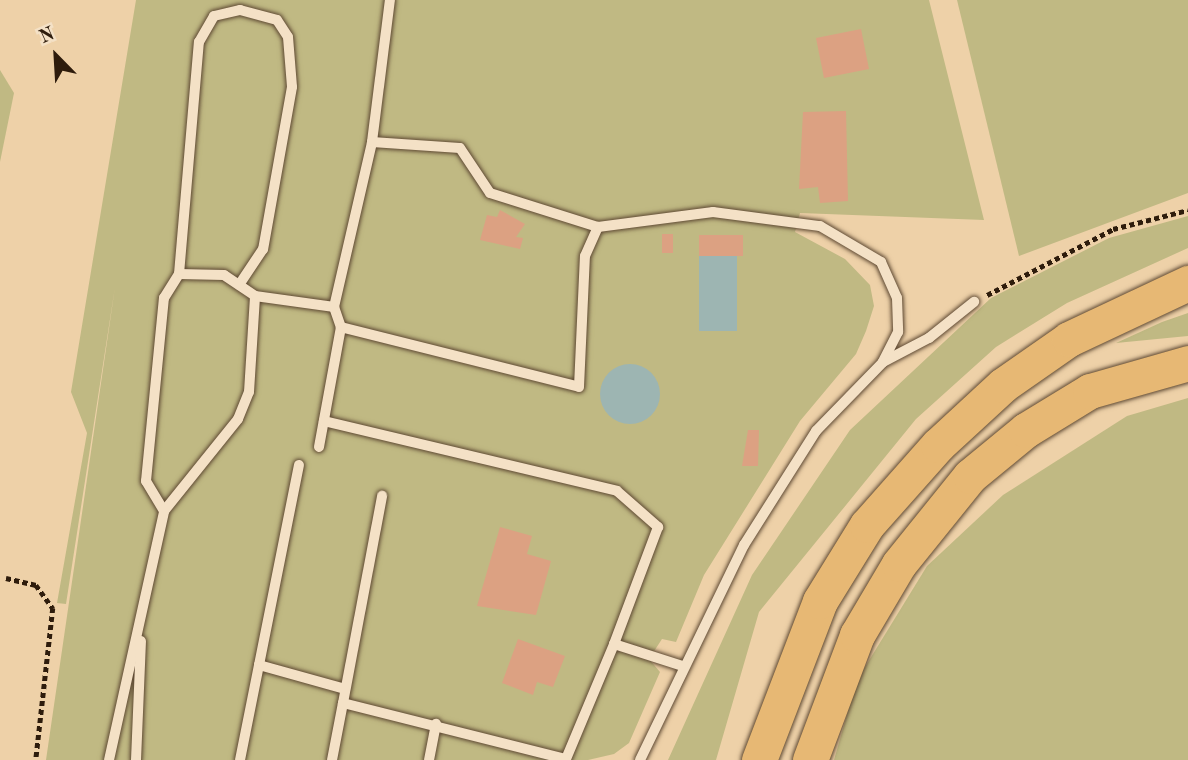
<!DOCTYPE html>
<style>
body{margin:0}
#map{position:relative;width:1188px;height:760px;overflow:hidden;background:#eed1a8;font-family:"Old Standard TT",serif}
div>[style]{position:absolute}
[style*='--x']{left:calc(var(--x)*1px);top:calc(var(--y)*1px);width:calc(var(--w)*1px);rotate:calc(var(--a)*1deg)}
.green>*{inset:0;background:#c0b983}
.water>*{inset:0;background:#9db5b2}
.round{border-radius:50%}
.building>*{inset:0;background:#dca182}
.path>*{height:4.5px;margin-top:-2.25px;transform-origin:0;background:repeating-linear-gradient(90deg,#2e1c0c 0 5px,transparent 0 8.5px)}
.roads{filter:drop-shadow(0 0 2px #5e4933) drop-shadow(0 0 2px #5e4933)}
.service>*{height:10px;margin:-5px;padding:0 5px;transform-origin:5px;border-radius:5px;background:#f4e1c6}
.trunk>*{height:35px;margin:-17.5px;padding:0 17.5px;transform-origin:17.5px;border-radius:17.5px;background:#e7b874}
span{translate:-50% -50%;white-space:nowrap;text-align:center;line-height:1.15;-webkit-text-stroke:7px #f4e1c6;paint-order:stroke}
.north{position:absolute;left:21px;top:21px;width:70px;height:70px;-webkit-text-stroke:5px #f4e1c6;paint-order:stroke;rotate:336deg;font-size:19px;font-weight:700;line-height:28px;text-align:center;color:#2e1c0c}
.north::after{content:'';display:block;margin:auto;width:24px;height:32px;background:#2e1c0c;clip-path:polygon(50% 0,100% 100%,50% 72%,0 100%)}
</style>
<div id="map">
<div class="green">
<i style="clip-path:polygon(136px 0,929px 0,984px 220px,800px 213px,795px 232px,845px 259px,870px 285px,874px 306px,866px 331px,856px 354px,800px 421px,704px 575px,676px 642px,662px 639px,649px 659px,660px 672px,629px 743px,614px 754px,588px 760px,46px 760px,115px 287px,66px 604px,57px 603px,87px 433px,71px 392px)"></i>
<i style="clip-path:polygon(957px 0,1188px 0,1188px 193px,1019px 256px)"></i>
<i style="clip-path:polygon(0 70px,14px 93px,0 162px)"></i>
<i style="clip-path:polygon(1188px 216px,1188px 248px,1067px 303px,996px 347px,916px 419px,759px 612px,716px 760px,668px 760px,752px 575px,850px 430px,991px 298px,1109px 238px)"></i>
<i style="clip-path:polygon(1188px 313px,1188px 336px,1116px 343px,1162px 322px)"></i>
<i style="clip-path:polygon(1188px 398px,1188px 760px,834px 760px,857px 680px,927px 566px,1003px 495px,1127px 416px)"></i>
</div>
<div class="water">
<i style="clip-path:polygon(699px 256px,737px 256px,737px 331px,699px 331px)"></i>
<i class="round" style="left:600px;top:364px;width:60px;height:60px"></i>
</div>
<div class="building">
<i style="clip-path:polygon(861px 29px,869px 69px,824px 78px,816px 38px)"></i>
<i style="clip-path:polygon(846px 111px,848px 201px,820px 203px,818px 187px,799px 189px,803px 112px)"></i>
<i style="clip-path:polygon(500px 210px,525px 224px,516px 237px,523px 238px,520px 249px,480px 240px,487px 215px,497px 217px)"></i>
<i style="clip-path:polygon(662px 234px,673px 234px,673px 253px,662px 253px)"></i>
<i style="clip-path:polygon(699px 235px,743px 235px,743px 256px,699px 256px)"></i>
<i style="clip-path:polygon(748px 430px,759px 430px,758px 466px,742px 466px)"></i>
<i style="clip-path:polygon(500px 527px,532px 536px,527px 554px,551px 561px,536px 615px,477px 606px)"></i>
<i style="clip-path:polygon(518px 639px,565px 656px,553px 687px,537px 682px,533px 695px,502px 683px)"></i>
</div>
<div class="path">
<i style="--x:987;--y:295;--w:142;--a:-27.6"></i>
<i style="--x:1113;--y:229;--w:77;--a:-14.2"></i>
<i style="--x:6;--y:578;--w:31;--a:13"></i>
<i style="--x:36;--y:585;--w:29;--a:54"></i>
<i style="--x:53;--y:608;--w:153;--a:96.4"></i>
</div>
<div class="roads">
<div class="service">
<i style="--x:372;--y:142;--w:88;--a:3.9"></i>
<i style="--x:460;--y:148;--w:54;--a:56.3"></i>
<i style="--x:490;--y:193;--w:113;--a:17.5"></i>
<i style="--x:179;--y:274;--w:45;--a:1.3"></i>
<i style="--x:224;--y:275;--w:37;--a:34"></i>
<i style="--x:255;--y:296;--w:80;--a:7.9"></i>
<i style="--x:334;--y:307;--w:21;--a:71"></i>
<i style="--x:341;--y:327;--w:122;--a:100.4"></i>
<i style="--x:334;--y:307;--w:169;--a:-77"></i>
<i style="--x:372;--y:142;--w:143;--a:-82.8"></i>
<i style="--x:341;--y:327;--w:245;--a:14.1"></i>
<i style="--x:579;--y:387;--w:131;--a:-87.4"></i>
<i style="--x:585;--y:256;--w:32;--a:-66"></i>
<i style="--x:598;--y:227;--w:116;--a:-7.4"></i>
<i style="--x:713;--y:212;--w:108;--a:7.5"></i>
<i style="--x:820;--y:226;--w:71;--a:30.5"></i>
<i style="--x:881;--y:262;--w:39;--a:66"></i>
<i style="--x:897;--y:298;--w:34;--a:88"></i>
<i style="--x:898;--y:332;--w:34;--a:117"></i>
<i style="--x:324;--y:421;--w:301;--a:13.4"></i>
<i style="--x:617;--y:491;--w:55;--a:41.3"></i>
<i style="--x:658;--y:527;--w:125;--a:110.6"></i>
<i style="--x:614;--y:644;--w:72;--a:17.7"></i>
<i style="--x:164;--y:511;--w:35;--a:-121"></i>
<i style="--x:146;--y:481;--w:184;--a:-84.4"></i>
<i style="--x:164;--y:298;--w:28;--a:-58"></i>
<i style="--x:179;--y:274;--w:233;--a:-85.1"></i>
<i style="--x:199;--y:42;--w:30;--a:-60"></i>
<i style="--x:214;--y:16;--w:27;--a:-13"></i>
<i style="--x:240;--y:10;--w:38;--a:15"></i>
<i style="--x:277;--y:20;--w:20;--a:57"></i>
<i style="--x:288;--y:37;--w:50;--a:85.4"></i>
<i style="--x:292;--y:87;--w:165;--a:100.1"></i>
<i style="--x:263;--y:249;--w:43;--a:123.7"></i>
<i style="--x:259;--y:665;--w:204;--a:-78.7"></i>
<i style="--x:343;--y:703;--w:211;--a:-79.3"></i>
<i style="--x:109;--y:760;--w:255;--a:-77.5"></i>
<i style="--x:164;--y:511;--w:118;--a:-51.2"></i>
<i style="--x:238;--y:419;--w:29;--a:-68"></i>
<i style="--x:249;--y:392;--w:96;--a:-86.4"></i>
<i style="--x:136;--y:760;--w:119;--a:-87.6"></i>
<i style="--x:240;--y:760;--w:97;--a:-78.7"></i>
<i style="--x:259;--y:665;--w:89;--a:15.6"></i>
<i style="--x:332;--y:760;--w:58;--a:-79.1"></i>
<i style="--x:343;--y:703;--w:230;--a:14.1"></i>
<i style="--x:566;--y:759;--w:125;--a:-67.3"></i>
<i style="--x:429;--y:760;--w:37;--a:-79"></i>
<i style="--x:640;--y:760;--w:239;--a:-64.2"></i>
<i style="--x:744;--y:545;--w:135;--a:-57.7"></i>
<i style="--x:816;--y:431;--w:96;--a:-45.8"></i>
<i style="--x:883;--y:362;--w:52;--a:-27.6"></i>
<i style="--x:929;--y:338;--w:58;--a:-38.7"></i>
</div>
<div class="trunk">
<i style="--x:759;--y:760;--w:170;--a:-69"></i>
<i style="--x:820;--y:601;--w:89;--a:-58.3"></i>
<i style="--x:867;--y:525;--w:107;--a:-48.4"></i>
<i style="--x:938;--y:445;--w:88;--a:-42.7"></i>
<i style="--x:1003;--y:385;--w:80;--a:-34.9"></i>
<i style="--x:1069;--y:339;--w:132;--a:-25.2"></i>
<i style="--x:810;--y:760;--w:134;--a:-69.4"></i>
<i style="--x:857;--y:635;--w:82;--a:-59.4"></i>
<i style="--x:899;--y:564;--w:113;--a:-51.1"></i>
<i style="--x:970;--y:476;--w:72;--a:-39.4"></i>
<i style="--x:1026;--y:430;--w:75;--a:-31.4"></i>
<i style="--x:1090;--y:391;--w:102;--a:-15.9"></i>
</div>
</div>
<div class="north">N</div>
</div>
